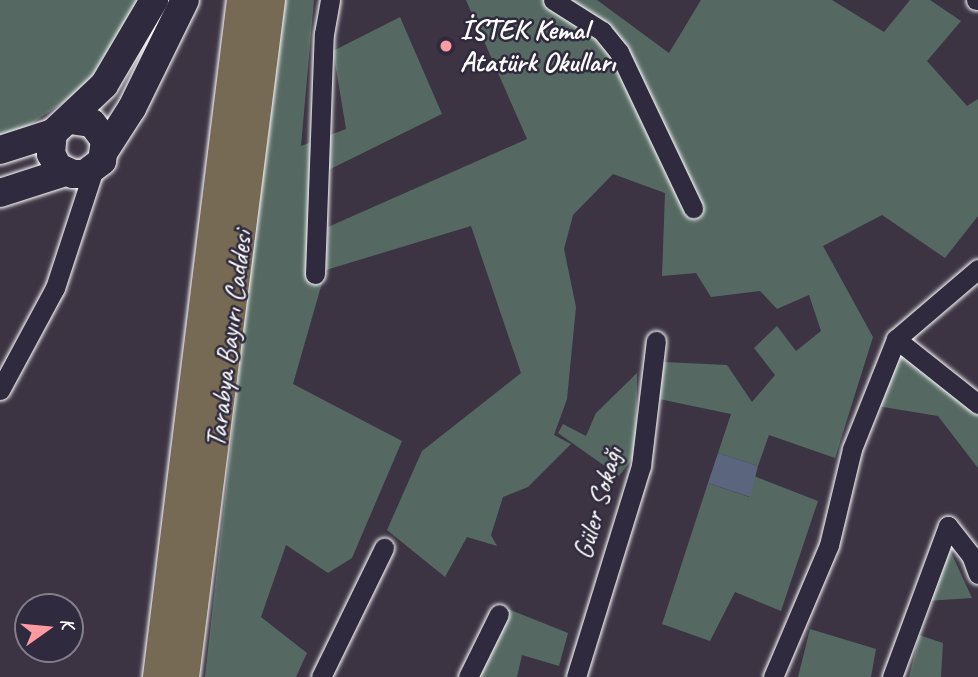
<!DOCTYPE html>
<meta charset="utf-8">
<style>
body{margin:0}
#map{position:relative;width:978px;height:677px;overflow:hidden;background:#3c3443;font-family:Caveat,sans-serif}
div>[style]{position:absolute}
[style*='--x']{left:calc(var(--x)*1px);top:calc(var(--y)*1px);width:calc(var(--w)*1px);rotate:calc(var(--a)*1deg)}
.green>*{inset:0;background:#556962}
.water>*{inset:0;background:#5b657d}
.roads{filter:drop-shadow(0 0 2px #fff) drop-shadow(0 0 2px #fff)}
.minor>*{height:19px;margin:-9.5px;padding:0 9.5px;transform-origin:9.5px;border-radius:9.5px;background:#2f2a3d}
.secondary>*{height:28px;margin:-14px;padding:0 14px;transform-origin:14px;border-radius:14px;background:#2f2a3d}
.primary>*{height:32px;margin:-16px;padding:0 16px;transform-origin:16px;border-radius:16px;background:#776a54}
.dots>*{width:19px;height:19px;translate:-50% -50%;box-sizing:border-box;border:4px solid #2f2a3d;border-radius:50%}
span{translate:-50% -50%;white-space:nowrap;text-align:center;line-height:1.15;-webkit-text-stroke:5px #2f2a3d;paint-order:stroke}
.poi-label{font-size:28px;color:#fff;font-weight:700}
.left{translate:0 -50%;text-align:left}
.street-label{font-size:28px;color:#fff}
.north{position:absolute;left:14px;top:593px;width:70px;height:70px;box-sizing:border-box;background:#2f2a3d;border:2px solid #827f8b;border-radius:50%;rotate:75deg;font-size:19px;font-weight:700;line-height:28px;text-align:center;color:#fff}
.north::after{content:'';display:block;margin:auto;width:24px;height:32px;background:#ff9aa2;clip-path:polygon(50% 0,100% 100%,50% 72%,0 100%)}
</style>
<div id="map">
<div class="green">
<i style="clip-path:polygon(0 0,143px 0,130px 29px,78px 93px,16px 134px,0 138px)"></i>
<i style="clip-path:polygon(280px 0,314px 0,301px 146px,346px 129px,333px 51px,400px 17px,442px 114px,316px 176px,308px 278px,322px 283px,293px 384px,402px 441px,352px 558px,328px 573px,286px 545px,261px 617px,307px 653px,296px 677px,205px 677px)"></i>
<i style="clip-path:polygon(466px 0,597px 0,669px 53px,701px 0,832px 0,884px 32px,910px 0,930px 0,961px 21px,927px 61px,967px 106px,978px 99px,978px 216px,945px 258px,882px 215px,823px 246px,873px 337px,835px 458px,769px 435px,758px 466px,718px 453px,731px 414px,659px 399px,664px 362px,727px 365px,752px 402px,775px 375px,754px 348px,777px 326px,796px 351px,821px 331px,809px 295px,777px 309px,760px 291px,711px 297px,696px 273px,662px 276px,665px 193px,613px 174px,573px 215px,564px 249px,576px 307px,567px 399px,554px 435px,571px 444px,528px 487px,503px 497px,491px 535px,497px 546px,467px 537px,445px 577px,387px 530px,422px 451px,521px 373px,471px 226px,326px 270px,328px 227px,527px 139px)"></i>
<i style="clip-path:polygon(903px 342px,978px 412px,978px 468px,938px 416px,877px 406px)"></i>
<i style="clip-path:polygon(637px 373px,636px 454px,619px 476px,558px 433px,563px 424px,586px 436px,596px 413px)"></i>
<i style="clip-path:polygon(754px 476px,818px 501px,781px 611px,735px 592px,710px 641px,662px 624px,708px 483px,749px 497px)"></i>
<i style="clip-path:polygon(950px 550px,972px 598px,926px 601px,937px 558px)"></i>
<i style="clip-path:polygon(508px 609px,568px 633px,559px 666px,522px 655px,517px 677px,474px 677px)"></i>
<i style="clip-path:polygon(810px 629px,876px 649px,871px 677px,798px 677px)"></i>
<i style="clip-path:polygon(919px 635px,943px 643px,941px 677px,909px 677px)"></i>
</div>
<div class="water">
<i style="clip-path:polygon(718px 453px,758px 466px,750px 497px,708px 483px)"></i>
</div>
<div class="roads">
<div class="minor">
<i style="--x:553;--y:0;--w:58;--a:32.3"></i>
<i style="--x:602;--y:31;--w:27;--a:51"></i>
<i style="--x:619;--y:52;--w:173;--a:64.6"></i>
<i style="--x:976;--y:0;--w:2;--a:0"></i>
<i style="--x:315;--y:274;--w:240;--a:-87.9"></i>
<i style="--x:324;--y:34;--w:35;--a:-80"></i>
<i style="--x:896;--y:339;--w:105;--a:38.4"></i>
<i style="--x:0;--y:390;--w:116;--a:-61.7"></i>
<i style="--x:55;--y:288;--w:125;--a:-71.9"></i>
<i style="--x:321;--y:677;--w:144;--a:-64"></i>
<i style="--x:468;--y:677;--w:70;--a:-63.8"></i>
<i style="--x:576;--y:677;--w:221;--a:-72.9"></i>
<i style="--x:641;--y:466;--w:126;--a:-83.2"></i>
<i style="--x:773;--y:677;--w:143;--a:-67"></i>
<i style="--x:829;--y:545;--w:99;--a:-76.5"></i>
<i style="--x:852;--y:449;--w:118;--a:-68.2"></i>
<i style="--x:896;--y:339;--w:108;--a:-40.5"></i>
<i style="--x:892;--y:677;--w:161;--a:-69.7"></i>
<i style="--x:948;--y:526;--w:37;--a:52"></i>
<i style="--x:971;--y:555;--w:20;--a:70"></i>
</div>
<div class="secondary">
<i style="--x:70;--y:120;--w:22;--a:8"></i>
<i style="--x:92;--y:123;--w:21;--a:53"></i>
<i style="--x:105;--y:140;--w:21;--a:98"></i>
<i style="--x:102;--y:161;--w:21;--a:143"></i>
<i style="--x:85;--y:174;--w:12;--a:180"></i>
<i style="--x:73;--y:174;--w:17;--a:-155"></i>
<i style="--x:58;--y:167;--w:15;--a:-118"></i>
<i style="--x:51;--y:154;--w:21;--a:-85"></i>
<i style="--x:53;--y:133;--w:70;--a:-43.3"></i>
<i style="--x:104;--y:85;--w:99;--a:-59.5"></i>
<i style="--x:0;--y:150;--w:56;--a:-17.8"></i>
<i style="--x:105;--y:150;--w:50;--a:-57.3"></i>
<i style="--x:132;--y:108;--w:120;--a:-63.9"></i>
<i style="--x:0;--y:193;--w:68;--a:-17.9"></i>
</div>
<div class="primary">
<i style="--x:159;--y:677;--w:682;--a:-82.93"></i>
<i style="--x:183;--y:677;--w:682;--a:-82.76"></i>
</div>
</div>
<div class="dots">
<i style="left:446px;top:46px;background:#ff9aa2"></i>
</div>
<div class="poi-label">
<span class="left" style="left:460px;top:46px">İSTEK Kemal<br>Atatürk Okulları</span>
</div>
<div class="street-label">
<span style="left:229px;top:339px;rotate:-83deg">Tarabya Bayırı Caddesi</span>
<span style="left:598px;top:503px;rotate:-74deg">Güler Sokağı</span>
</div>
<div class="north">K</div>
</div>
